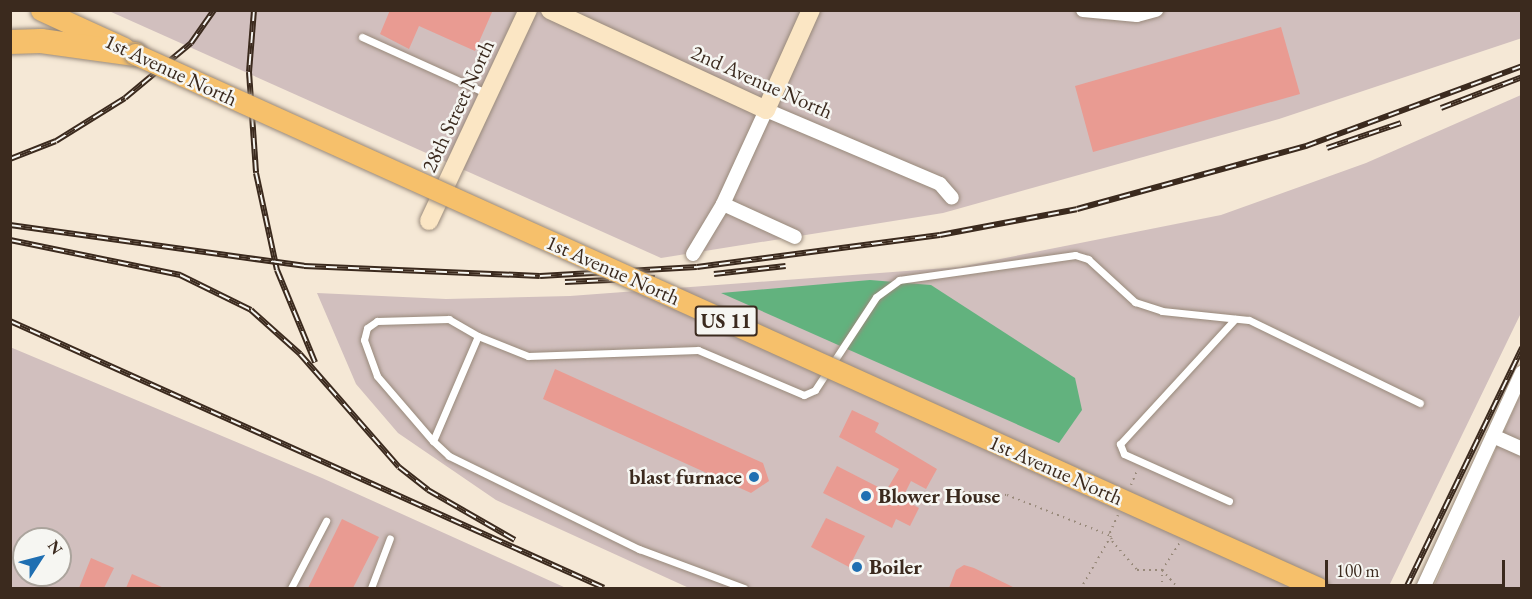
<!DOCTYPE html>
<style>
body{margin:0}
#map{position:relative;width:1532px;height:599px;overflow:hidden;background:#f5e8d6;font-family:"EB Garamond",serif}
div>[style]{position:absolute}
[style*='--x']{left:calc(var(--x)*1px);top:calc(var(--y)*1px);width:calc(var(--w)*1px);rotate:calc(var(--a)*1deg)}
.industrial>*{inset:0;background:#d1bfbe}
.forest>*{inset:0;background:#62b27e}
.building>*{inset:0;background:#e99b92}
.path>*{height:2px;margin-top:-1px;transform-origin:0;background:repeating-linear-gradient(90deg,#98897a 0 1.5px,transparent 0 6px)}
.roads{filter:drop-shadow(0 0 2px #98897a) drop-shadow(0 0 2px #98897a)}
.lane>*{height:7px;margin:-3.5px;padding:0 3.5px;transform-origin:3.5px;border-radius:3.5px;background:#fff}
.street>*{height:14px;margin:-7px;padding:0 7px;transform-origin:7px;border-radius:7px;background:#fff}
.secondary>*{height:18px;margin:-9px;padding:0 9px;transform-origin:9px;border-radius:9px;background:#fbe6c4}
.primary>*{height:21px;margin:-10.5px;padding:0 10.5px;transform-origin:10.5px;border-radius:10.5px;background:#f6c06b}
.highway>*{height:24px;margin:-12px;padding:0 12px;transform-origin:12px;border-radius:12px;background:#f6c06b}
.rail>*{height:6px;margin-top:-3px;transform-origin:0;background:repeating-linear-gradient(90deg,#f6f6f2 0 11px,#3b2a1e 0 22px);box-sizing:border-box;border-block:2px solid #3b2a1e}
.bridges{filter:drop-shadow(0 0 2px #98897a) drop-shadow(0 0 2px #98897a)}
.primary-bridge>*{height:21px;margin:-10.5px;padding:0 10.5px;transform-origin:10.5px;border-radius:10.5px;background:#f6c06b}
.dots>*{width:16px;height:16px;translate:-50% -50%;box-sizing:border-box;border:3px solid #f6f6f2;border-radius:50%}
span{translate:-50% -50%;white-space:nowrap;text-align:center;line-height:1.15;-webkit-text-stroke:5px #f6f6f2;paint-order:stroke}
.shield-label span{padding:2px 4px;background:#f6f6f2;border:2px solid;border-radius:4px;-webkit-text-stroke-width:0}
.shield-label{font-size:20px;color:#3b2a1e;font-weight:700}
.street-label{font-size:21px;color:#3b2a1e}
.poi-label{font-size:21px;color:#3b2a1e;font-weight:700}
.right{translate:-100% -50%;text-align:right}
.left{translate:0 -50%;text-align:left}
.frame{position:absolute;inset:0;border:12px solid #3b2a1e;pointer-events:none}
.north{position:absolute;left:12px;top:527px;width:60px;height:60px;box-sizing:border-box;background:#f6f6f2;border:2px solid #aba49d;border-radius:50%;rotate:54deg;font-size:16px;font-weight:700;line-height:24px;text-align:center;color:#3b2a1e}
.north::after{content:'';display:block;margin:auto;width:21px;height:27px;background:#1f6fb2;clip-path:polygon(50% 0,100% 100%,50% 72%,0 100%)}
.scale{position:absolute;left:1325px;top:560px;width:180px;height:27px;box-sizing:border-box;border:3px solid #3b2a1e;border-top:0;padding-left:8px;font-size:18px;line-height:21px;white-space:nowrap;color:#3b2a1e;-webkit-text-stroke:4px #f6f6f2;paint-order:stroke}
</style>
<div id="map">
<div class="industrial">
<i style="clip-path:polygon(1521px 10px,1522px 38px,1279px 119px,943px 213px,661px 258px,109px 11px)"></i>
<i style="clip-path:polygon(1521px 95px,1521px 313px,1388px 588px,689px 588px,496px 500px,398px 433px,356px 384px,317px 293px,446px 299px,570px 296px,960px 267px,1221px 215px,1366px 163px)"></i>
<i style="clip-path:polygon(evenodd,10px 347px,322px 478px,566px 588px,11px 588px,10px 347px,24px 539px,60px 539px,60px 575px,24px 575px,24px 539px)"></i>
<i style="clip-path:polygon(1521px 393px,1521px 588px,1433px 588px)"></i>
</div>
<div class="forest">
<i style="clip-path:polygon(870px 280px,931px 285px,1075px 378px,1082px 410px,1059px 443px,721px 293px)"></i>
</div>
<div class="building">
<i style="clip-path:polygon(390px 10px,493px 10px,475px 51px,419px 26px,409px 49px,380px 34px)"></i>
<i style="clip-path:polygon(1281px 27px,1300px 94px,1093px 152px,1075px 86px)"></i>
<i style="clip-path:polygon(555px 369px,763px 463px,769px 481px,751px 493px,543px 399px)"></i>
<i style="clip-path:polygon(852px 410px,879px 423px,875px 432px,937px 469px,926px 489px,911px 481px,902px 499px,919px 508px,910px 526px,896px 519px,892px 528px,823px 493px,837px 466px,886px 491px,899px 469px,839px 437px)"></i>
<i style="clip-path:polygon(826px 518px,865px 536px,849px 567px,811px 547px)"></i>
<i style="clip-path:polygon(342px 519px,379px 537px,353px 588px,308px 588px)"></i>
<i style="clip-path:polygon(91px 558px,114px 568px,104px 588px,79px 588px)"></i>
<i style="clip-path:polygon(964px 565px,974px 568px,1015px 588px,949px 588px,956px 570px)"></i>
<i style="clip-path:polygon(132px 574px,164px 588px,126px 588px)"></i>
</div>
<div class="path">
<i style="--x:1131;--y:485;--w:15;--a:-67"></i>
<i style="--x:963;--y:492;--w:44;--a:3.9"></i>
<i style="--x:1007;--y:495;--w:112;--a:21.5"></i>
<i style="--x:1111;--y:536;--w:60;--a:120"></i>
<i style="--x:1118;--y:515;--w:19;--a:115"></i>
<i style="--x:1110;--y:532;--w:9;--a:77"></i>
<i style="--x:1112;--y:541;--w:38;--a:49"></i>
<i style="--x:1137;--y:570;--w:25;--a:0"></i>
<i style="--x:1162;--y:570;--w:33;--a:-57"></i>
<i style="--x:1162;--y:570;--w:24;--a:48"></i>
<i style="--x:1162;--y:588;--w:15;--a:-90"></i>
</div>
<div class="roads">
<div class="lane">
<i style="--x:362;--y:37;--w:138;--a:24.3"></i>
<i style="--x:478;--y:336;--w:54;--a:21.8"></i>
<i style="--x:528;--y:356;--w:170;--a:-2"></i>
<i style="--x:698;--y:350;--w:115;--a:23"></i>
<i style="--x:804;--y:395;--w:12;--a:-24"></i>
<i style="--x:815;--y:390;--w:111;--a:-56.7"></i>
<i style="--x:876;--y:297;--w:29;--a:-36"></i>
<i style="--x:899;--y:280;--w:178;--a:-8.1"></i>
<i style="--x:1075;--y:255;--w:14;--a:17"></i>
<i style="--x:1088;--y:259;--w:64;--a:42.5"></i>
<i style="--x:1135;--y:302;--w:28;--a:18"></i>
<i style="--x:1162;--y:311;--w:87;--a:5.9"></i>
<i style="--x:1249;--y:320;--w:190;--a:25.9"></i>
<i style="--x:433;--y:441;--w:114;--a:-66.8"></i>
<i style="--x:478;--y:336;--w:34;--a:-150"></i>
<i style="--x:449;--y:319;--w:72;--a:178.4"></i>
<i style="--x:377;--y:321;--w:12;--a:145"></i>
<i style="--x:367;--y:328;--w:12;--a:104"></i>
<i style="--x:364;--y:340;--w:38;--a:70"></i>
<i style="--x:377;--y:376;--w:86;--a:49.3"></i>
<i style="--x:433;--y:441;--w:22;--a:43"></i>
<i style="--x:449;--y:456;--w:212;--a:26.1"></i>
<i style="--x:639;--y:549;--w:112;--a:20.4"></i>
<i style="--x:1229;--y:501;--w:115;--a:-155.9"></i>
<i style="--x:1124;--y:454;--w:11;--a:-112"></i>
<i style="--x:1120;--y:444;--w:170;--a:-47.4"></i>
<i style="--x:291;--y:588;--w:76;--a:-62.4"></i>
<i style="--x:371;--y:588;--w:53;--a:-69.2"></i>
</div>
<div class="street">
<i style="--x:1083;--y:10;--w:54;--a:5.3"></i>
<i style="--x:1137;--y:15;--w:20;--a:-15"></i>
<i style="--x:723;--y:204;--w:79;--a:24.6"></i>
<i style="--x:693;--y:254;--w:58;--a:-59"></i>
<i style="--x:723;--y:204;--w:103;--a:-65.4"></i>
<i style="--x:766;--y:110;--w:189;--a:23"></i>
<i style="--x:940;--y:184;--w:18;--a:49"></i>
<i style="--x:1493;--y:436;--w:32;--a:24"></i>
<i style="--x:1423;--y:588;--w:237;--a:-65.3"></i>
</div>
<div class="secondary">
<i style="--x:550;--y:10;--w:238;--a:24.8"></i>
<i style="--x:766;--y:110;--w:110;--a:-65.8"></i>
<i style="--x:429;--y:221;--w:233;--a:-64.9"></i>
</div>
<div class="primary">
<i style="--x:41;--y:10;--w:91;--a:24.6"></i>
</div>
<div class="highway">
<i style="--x:10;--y:42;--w:31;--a:-2"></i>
<i style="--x:41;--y:41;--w:95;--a:7.9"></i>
</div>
</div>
<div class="rail">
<i style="--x:254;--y:10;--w:62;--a:94.6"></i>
<i style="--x:249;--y:72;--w:101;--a:86"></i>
<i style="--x:256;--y:173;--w:99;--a:77.8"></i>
<i style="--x:277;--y:270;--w:100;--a:67.6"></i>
<i style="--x:1441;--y:108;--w:87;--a:-20.9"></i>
<i style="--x:1327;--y:148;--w:78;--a:-18.7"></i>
<i style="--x:10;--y:159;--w:49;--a:-21.4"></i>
<i style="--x:56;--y:141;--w:81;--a:-31.9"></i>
<i style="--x:125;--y:98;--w:86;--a:-39.8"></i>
<i style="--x:191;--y:43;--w:40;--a:-55.1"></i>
<i style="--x:10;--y:225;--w:297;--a:7.9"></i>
<i style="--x:304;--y:266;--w:236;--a:2.4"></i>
<i style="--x:540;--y:276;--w:157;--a:-3.3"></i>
<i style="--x:697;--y:267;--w:245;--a:-7.5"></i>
<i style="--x:940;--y:235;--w:139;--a:-10.7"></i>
<i style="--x:1077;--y:209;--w:238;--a:-15.4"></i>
<i style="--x:1306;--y:146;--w:230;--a:-20.3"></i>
<i style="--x:10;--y:240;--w:174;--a:11.6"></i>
<i style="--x:180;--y:275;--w:79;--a:26.2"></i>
<i style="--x:251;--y:310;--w:66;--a:41.9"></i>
<i style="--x:300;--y:354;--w:150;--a:48.8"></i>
<i style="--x:399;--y:467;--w:37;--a:38"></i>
<i style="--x:428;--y:490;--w:100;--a:29.9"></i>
<i style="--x:714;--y:274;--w:72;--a:-6.3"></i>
<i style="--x:565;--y:282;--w:90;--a:-2.5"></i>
<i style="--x:10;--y:321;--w:651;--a:24.2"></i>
<i style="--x:1406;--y:588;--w:267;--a:-64.2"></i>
</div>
<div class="bridges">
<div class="primary-bridge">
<i style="--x:135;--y:54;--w:1298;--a:24.29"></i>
</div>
</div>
<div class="dots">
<i style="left:754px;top:477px;background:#1f6fb2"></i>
<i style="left:866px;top:496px;background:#1f6fb2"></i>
<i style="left:857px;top:567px;background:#1f6fb2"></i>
</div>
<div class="shield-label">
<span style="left:726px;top:321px">US 11</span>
</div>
<div class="street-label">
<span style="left:171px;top:70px;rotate:25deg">1st Avenue North</span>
<span style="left:762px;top:82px;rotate:24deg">2nd Avenue North</span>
<span style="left:458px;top:106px;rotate:-65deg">28th Street North</span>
<span style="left:613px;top:270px;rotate:24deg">1st Avenue North</span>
<span style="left:1056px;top:470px;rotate:24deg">1st Avenue North</span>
</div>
<div class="poi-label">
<span class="right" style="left:742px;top:477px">blast furnace</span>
<span class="left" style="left:878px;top:496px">Blower House</span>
<span class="left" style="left:869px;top:567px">Boiler</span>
</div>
<div class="frame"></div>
<div class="north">N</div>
<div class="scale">100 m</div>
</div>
